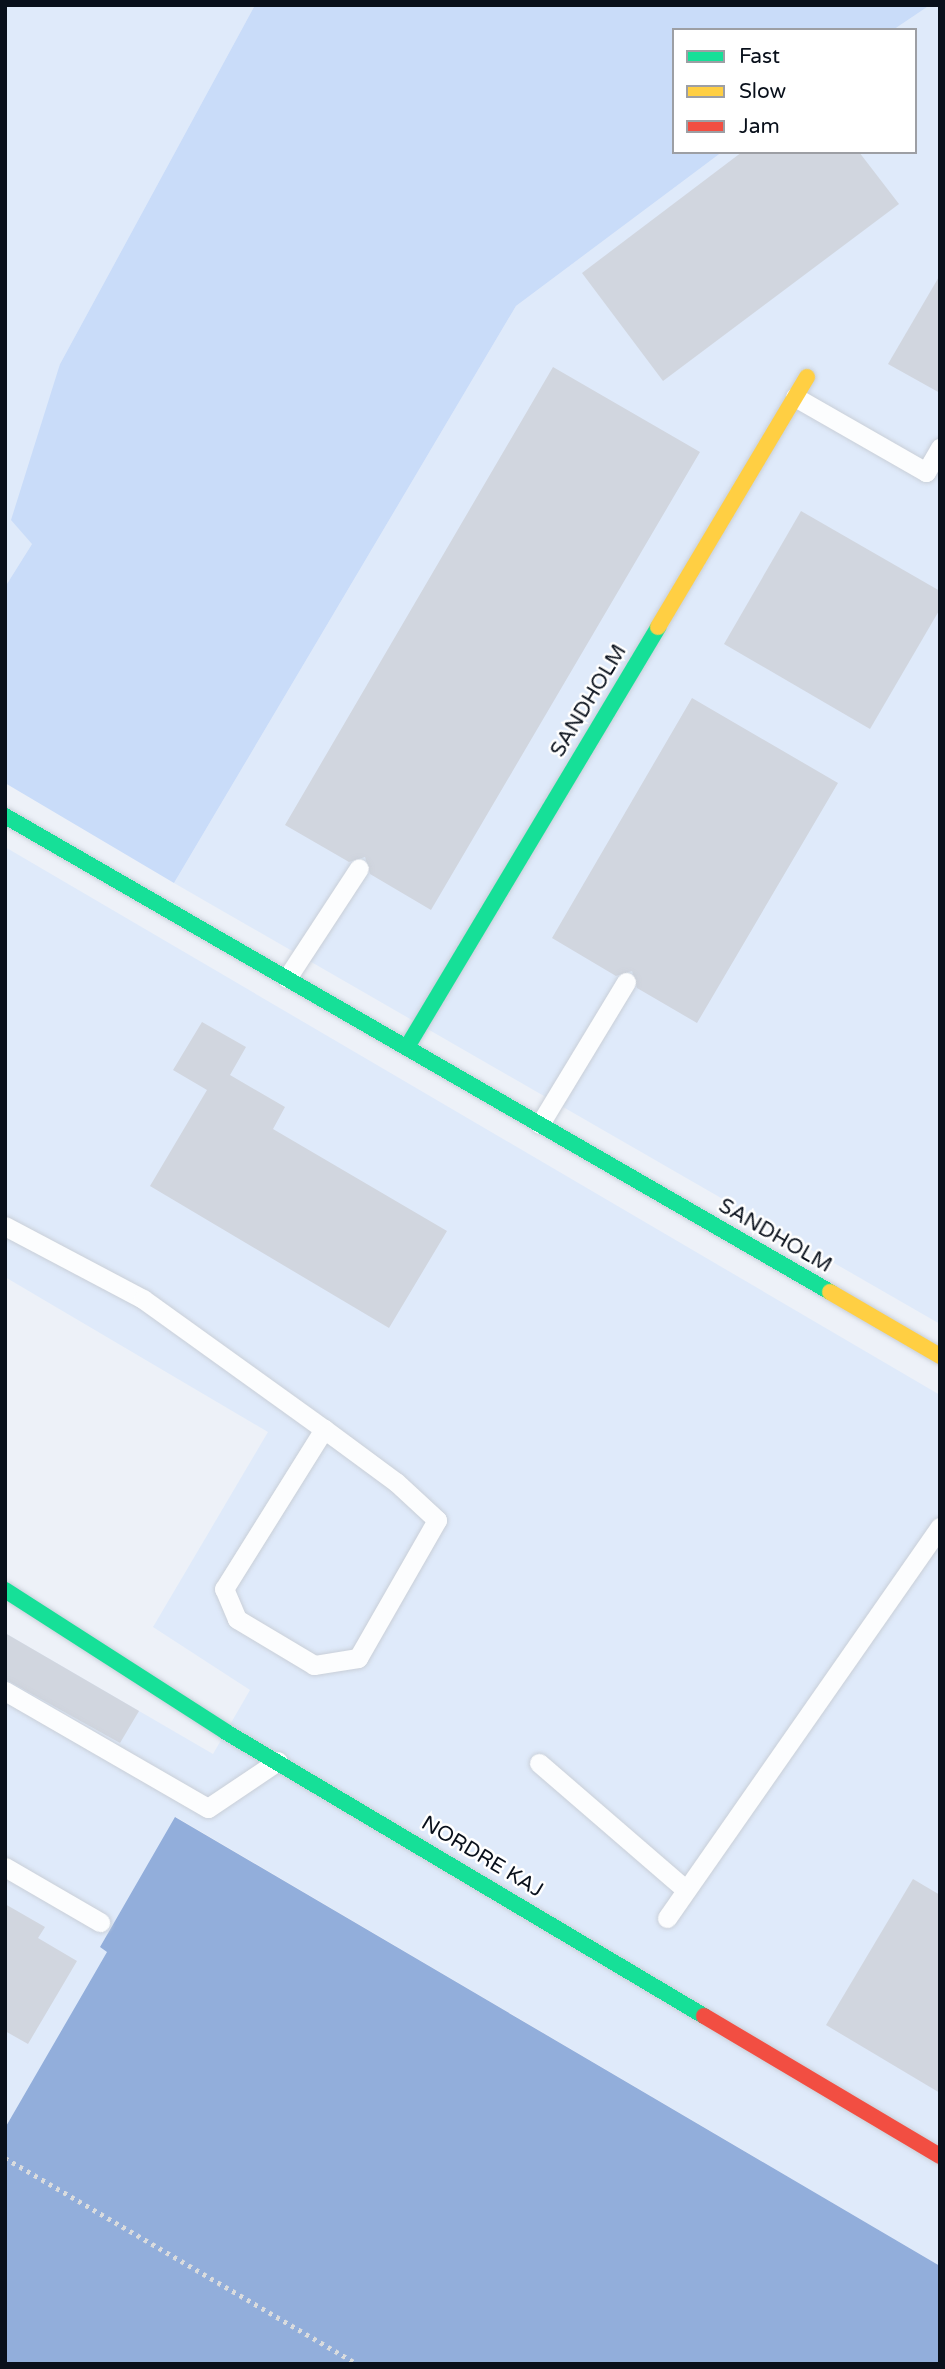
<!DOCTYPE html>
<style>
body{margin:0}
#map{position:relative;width:945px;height:2369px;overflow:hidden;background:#edf1f8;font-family:"Varela Round",sans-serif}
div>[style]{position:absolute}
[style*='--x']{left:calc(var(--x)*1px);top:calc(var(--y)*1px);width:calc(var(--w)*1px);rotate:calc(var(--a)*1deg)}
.built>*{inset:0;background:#dfeafa}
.green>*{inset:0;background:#c9dcf9}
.water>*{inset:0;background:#92aedb}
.building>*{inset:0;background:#d1d6df}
.path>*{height:4.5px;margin-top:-2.25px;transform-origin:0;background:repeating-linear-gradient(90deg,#dadcde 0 3.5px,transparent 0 8.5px)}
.roads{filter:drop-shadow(0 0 2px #c9cfd8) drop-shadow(0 0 2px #c9cfd8)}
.lane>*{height:19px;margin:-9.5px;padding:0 9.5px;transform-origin:9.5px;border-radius:9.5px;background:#fcfdfe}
.fast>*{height:16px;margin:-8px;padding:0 8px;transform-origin:8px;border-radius:8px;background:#16e098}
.slow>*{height:16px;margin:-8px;padding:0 8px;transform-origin:8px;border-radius:8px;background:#ffcf43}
.jam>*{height:16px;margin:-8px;padding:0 8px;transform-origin:8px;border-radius:8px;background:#f24e42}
span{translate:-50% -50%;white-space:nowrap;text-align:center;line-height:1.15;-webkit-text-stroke:5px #fff;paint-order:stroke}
.street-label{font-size:21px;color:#09101b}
.frame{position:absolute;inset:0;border:7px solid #09101b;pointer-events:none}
.legend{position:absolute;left:672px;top:28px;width:245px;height:126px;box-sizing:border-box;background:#fff;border:2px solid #9d9fa4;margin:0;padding:9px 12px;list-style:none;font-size:21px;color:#09101b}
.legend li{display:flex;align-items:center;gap:14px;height:35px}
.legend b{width:35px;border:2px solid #9d9fa4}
</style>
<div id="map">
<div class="built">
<i style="clip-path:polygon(5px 5px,255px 5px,60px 364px,32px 544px,5px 587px)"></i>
<i style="clip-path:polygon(930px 5px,940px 5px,940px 1324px,174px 883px,516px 306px,722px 152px,915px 152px,915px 30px,893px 30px)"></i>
<i style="clip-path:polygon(5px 847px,940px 1395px,940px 2266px,176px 1817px,100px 1947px,108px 1952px,5px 2128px,5px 1633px,213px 1754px,250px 1690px,153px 1627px,268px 1432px,5px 1277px)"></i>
</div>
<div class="green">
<i style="clip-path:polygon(255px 5px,930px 5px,893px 30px,674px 30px,674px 152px,722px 152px,516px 306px,174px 883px,5px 783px,5px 587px,32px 544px,11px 520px,60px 364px)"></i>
</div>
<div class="water">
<i style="clip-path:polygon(175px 1817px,940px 2266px,940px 2364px,5px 2364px,5px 2128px,107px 1952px,100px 1947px)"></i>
</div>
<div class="building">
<i style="clip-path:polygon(742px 152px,859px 152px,899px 204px,663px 381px,582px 273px)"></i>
<i style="clip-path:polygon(940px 275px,940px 393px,888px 364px)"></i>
<i style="clip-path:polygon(553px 367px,700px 452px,431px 910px,370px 874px,365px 857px,349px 862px,285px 825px)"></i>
<i style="clip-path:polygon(801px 511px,940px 591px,940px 609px,870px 729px,724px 644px)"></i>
<i style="clip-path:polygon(692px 698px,838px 783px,697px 1023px,637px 988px,632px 971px,616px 976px,552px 938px)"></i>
<i style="clip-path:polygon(202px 1022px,246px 1047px,230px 1075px,285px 1107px,273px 1129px,447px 1231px,389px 1328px,150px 1186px,207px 1090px,173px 1070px)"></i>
<i style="clip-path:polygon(5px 1633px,139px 1711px,120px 1743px,5px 1679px)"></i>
<i style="clip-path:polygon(913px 1879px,940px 1895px,940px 2093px,826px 2025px)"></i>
<i style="clip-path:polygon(5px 1904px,45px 1927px,38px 1938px,77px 1961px,28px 2044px,5px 2031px)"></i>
</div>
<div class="path">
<i style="--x:5;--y:2158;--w:408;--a:30.3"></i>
</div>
<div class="roads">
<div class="lane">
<i style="--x:795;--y:397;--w:151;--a:29.8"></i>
<i style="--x:926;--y:472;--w:28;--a:-60"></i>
<i style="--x:287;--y:978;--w:131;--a:-56.8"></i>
<i style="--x:540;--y:1124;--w:166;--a:-58.8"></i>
<i style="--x:5;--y:1226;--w:156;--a:27.9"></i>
<i style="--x:143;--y:1299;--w:223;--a:35.7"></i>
<i style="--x:324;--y:1429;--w:89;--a:36.4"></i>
<i style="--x:396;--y:1482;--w:56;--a:42.8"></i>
<i style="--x:437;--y:1520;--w:159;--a:119.8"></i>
<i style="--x:358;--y:1658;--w:45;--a:171"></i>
<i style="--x:314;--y:1665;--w:90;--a:-149.1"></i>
<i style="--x:237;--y:1619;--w:33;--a:-113"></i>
<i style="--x:224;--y:1589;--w:189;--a:-58"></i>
<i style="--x:5;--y:1691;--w:234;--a:30"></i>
<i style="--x:208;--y:1808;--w:84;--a:-33.9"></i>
<i style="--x:539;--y:1763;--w:194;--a:40.8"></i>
<i style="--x:5;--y:1867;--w:110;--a:30.1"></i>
<i style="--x:667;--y:1918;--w:477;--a:-55.1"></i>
</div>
<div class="fast">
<i style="--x:5;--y:816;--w:952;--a:29.98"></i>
<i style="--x:407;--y:1047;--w:489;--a:-59.1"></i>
<i style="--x:5;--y:1590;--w:263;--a:32.7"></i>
<i style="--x:226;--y:1732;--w:556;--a:30.72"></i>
</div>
<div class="slow">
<i style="--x:658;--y:627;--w:291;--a:-59.2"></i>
<i style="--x:830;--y:1292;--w:127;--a:30.2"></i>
</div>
<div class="jam">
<i style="--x:704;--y:2016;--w:274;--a:30.7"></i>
</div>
</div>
<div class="street-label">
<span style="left:589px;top:701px;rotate:-59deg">SANDHOLM</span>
<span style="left:775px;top:1236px;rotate:30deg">SANDHOLM</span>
<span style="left:482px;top:1857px;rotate:31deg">NORDRE KAJ</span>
</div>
<div class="frame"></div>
<ul class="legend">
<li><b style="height:9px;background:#16e098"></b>Fast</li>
<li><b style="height:9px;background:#ffcf43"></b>Slow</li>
<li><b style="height:9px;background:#f24e42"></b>Jam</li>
</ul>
</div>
